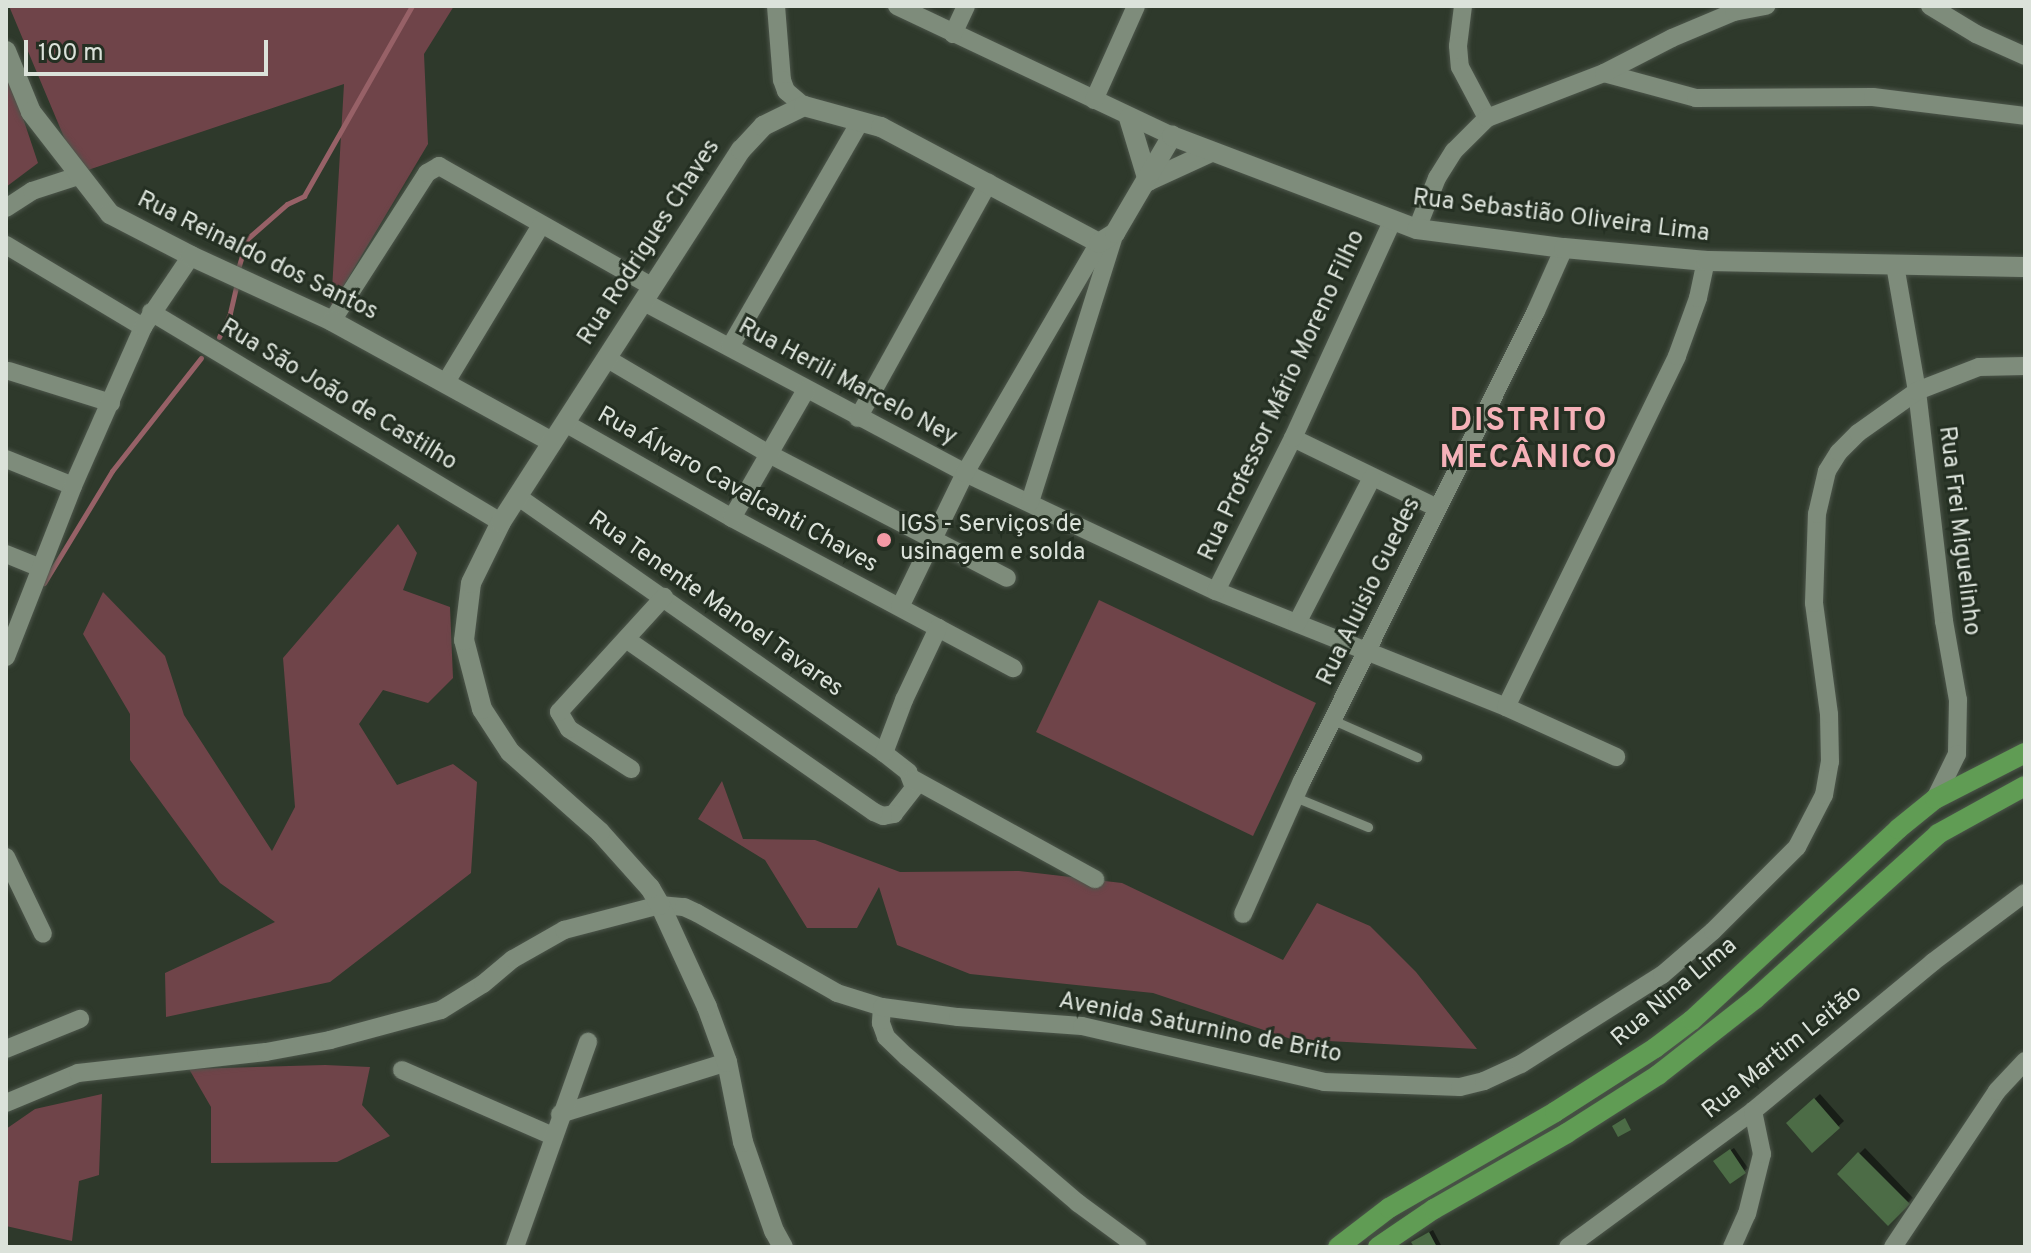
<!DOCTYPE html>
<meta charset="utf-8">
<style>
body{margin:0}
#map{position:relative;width:2031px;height:1253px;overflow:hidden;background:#2e392b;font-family:Overpass,sans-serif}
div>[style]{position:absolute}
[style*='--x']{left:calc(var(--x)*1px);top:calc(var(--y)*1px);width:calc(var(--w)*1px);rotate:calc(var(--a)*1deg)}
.green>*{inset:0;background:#6f4449}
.shadow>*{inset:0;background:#0007}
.stream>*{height:5px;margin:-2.5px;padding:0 2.5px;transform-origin:2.5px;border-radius:2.5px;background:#976167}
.building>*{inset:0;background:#4c6c46}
.roads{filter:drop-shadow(0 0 2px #4d564b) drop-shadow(0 0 2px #4d564b)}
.lane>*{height:9px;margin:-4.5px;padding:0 4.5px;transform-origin:4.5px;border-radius:4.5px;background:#7e8c7b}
.street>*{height:18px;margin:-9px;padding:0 9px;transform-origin:9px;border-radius:9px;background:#7e8c7b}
.secondary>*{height:20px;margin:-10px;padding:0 10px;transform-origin:10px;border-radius:10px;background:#7e8c7b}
.primary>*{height:20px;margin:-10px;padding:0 10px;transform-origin:10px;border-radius:10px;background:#609c54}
.dots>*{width:22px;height:22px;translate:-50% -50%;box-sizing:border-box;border:4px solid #242f22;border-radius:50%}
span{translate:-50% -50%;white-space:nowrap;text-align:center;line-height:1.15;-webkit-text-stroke:6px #242f22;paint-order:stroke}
.street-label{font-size:24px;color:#dbe2da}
.poi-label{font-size:24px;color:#dbe2da}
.left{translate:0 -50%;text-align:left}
.district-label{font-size:32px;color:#f5b1b8;font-weight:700;letter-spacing:2px}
.frame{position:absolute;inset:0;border:8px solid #dbe2da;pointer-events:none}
.scale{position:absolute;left:24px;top:40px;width:244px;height:36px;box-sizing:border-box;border:4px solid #dbe2da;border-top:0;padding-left:10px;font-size:24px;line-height:28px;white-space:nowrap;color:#dbe2da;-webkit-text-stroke:6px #242f22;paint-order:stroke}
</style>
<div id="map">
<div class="green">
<i style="clip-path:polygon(9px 6px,454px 6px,424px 54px,428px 144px,331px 307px,344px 84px,79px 173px)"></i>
<i style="clip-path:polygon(6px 67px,38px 163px,6px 187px)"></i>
<i style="clip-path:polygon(398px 524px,417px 553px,403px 590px,450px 607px,453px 678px,428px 703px,383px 690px,359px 724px,397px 785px,453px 764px,477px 782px,471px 873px,330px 982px,166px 1017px,165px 973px,275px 922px,220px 883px,130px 760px,130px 714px,83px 634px,103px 592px,165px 656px,184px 715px,272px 851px,295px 807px,283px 658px)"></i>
<i style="clip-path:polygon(1099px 600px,1316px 703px,1253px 836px,1036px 732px)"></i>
<i style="clip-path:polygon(722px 781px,743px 839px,815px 840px,900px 872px,1019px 871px,1122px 883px,1283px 960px,1317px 903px,1370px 926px,1416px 972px,1477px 1049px,1291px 1039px,1153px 993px,970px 974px,897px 945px,879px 887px,857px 928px,807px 928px,765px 860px,698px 819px)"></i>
<i style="clip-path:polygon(325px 1065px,370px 1067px,362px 1105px,390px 1136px,337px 1162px,211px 1163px,211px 1107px,189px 1069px)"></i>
<i style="clip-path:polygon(102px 1094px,99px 1175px,79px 1181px,72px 1241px,6px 1226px,6px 1129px,35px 1109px)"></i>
</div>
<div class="shadow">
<i style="clip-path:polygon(1820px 1094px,1844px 1121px,1813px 1150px,1794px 1118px)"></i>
<i style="clip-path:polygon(1734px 1148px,1748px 1168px,1730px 1182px,1719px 1158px)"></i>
<i style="clip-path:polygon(1865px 1148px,1913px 1198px,1888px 1223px,1839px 1174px)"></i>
<i style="clip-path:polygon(1433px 1230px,1442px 1247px,1417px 1247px,1417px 1239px)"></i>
</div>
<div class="stream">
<i style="--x:237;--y:272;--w:34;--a:-73"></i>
<i style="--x:247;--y:239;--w:53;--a:-41.2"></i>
<i style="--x:287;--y:204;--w:19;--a:-25"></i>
<i style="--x:304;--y:196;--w:219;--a:-60.4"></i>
<i style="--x:219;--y:337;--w:26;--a:-65"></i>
<i style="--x:230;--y:313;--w:32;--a:-77"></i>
<i style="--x:44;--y:583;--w:131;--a:-58.7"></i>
<i style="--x:112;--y:471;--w:144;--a:-51.8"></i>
</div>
<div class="building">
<i style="clip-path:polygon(1814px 1098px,1840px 1128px,1812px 1153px,1786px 1123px)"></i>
<i style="clip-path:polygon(1625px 1118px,1631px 1130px,1618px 1137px,1612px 1126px)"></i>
<i style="clip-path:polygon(1730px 1149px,1746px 1173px,1730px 1184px,1713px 1161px)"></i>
<i style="clip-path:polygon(1858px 1152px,1910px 1204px,1888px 1226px,1837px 1174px)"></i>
<i style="clip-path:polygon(1429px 1232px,1437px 1247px,1414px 1247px,1411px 1242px)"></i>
</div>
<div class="roads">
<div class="lane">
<i style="--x:1333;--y:720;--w:92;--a:23.8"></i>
<i style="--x:1295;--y:797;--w:79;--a:22.3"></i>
</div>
<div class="street">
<i style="--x:776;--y:6;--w:74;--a:85.4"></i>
<i style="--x:782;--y:80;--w:12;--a:70"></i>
<i style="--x:786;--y:91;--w:23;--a:40"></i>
<i style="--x:897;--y:6;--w:304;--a:25.3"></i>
<i style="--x:1463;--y:6;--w:40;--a:97.1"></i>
<i style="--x:1458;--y:46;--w:21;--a:85"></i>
<i style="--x:1460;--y:67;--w:58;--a:62.1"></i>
<i style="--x:1930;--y:6;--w:54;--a:31.3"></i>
<i style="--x:1976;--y:34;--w:54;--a:24.2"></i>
<i style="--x:953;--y:34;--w:31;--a:-65"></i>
<i style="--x:1604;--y:73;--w:95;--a:15.2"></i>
<i style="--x:1696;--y:98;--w:177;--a:-0.3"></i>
<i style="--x:1873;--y:97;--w:153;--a:7.1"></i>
<i style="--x:1094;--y:100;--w:103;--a:-65.9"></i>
<i style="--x:6;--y:208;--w:31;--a:-33"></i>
<i style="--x:32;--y:191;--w:48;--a:-18.1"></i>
<i style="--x:1417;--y:229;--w:55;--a:-68.6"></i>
<i style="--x:1437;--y:178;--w:32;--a:-58"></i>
<i style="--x:1454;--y:151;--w:47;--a:-45"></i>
<i style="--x:1487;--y:118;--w:125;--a:-21"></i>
<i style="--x:1604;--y:73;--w:76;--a:-27.2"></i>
<i style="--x:1672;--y:38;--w:67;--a:-22.8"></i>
<i style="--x:1734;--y:12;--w:33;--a:-11"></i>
<i style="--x:6;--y:245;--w:160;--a:30.9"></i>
<i style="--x:1895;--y:265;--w:128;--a:80.1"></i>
<i style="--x:1917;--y:391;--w:232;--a:83.3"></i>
<i style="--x:1944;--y:621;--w:80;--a:80"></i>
<i style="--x:1958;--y:700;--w:54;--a:91.1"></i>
<i style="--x:1957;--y:754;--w:50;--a:116.1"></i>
<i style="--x:644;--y:302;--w:364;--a:28"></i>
<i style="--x:965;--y:473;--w:277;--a:25.2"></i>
<i style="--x:1216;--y:591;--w:312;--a:21.8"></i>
<i style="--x:1506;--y:707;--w:121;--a:24.4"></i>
<i style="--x:151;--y:312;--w:408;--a:31"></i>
<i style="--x:332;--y:321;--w:176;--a:-57.3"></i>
<i style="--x:427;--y:173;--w:14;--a:-30"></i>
<i style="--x:439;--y:166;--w:246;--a:29.5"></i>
<i style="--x:730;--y:347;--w:260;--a:-60"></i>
<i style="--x:606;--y:358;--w:189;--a:30.5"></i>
<i style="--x:769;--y:454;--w:268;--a:27.5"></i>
<i style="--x:9;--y:371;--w:107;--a:17.4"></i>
<i style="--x:446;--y:382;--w:184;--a:-58.8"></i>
<i style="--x:858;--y:418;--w:269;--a:-61"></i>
<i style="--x:565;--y:423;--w:192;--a:29.6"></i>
<i style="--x:732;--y:518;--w:319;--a:28.1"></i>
<i style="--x:1293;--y:438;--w:160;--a:25.9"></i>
<i style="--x:6;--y:459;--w:72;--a:21.9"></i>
<i style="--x:517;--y:496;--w:448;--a:35"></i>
<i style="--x:884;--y:753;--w:31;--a:38"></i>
<i style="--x:908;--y:772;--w:17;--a:69"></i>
<i style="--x:914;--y:788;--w:33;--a:128"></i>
<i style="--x:894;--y:814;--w:11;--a:170"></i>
<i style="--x:883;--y:816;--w:10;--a:-156"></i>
<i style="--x:874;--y:812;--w:301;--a:-145.1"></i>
<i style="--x:1030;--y:502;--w:282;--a:-72.5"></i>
<i style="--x:732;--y:518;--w:148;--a:-60"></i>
<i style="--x:6;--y:554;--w:35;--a:22"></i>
<i style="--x:1216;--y:591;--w:171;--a:-63.3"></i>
<i style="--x:1293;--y:438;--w:238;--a:-65.4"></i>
<i style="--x:900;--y:607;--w:149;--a:-64.1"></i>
<i style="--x:965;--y:473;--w:266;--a:-59.8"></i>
<i style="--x:1297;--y:623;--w:163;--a:-62.7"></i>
<i style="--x:6;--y:657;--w:184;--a:-68.6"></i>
<i style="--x:73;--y:486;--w:174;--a:-66.2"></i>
<i style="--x:143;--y:327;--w:86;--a:-55.9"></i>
<i style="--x:1506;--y:707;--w:390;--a:-64"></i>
<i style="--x:1677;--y:356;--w:62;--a:-70.1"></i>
<i style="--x:1698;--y:298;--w:38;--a:-78"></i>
<i style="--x:884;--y:753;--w:57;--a:-69.3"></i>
<i style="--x:904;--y:700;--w:80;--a:-64.7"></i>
<i style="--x:631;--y:769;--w:74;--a:-147.2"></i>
<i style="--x:569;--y:729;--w:20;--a:-120"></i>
<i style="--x:559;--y:712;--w:156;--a:-47.6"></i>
<i style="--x:913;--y:779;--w:208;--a:28.8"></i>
<i style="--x:6;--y:857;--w:85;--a:64.3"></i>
<i style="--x:1243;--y:914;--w:145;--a:-66.1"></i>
<i style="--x:1302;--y:781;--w:525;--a:-63.53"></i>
<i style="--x:1536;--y:311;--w:69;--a:-66"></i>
<i style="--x:882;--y:1007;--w:16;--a:94"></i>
<i style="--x:881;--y:1023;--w:15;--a:70"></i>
<i style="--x:886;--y:1037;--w:29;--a:44"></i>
<i style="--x:907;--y:1057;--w:225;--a:40.5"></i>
<i style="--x:1078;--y:1203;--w:74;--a:36.3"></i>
<i style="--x:6;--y:1049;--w:80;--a:-22.1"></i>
<i style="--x:402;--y:1070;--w:165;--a:23.6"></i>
<i style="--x:6;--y:1103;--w:78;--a:-22.6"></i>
<i style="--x:78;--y:1073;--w:189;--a:-6.4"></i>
<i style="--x:266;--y:1052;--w:65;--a:-10.6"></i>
<i style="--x:330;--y:1040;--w:115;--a:-15.1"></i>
<i style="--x:441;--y:1010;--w:49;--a:-31.8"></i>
<i style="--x:483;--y:984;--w:39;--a:-40"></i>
<i style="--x:513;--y:959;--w:59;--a:-29.6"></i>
<i style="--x:564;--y:930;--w:99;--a:-14.6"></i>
<i style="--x:660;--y:905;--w:24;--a:5"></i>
<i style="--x:684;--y:907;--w:14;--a:25"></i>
<i style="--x:697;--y:913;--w:161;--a:29.7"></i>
<i style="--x:837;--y:993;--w:47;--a:17.3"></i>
<i style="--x:882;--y:1007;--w:77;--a:7.5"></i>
<i style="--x:958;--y:1017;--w:124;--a:4.2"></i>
<i style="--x:1082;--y:1026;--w:248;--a:13"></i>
<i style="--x:1324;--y:1082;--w:136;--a:2.1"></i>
<i style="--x:1460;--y:1087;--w:25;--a:-14"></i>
<i style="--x:1484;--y:1081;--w:41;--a:-24.7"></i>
<i style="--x:1521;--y:1064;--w:167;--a:-32.3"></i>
<i style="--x:1662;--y:975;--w:67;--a:-40.8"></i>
<i style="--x:1713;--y:931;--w:119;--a:-45"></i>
<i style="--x:1797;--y:847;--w:59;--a:-62.6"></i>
<i style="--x:1824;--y:795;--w:34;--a:-80"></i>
<i style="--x:1830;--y:762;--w:48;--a:-91.2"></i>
<i style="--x:1829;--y:714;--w:112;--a:-97.7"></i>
<i style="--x:1814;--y:603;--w:89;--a:-88.1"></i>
<i style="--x:1817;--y:514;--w:44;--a:-76.9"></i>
<i style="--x:1827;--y:471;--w:22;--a:-58"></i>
<i style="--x:1839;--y:452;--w:27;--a:-45"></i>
<i style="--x:1858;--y:433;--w:72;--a:-35.4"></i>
<i style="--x:1917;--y:391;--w:66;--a:-21.2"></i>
<i style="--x:1979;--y:367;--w:46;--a:-1.2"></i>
<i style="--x:560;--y:1114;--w:175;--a:-17.3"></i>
<i style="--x:515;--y:1247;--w:218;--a:-70.4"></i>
<i style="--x:1568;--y:1247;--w:230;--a:-36.3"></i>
<i style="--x:1753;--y:1111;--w:234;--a:-39.6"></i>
<i style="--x:1933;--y:962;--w:115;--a:-36.9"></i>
<i style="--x:1732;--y:1247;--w:36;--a:-66"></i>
<i style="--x:1747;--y:1214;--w:62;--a:-76"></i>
<i style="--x:1762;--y:1154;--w:44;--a:-101.8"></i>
<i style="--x:1893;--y:1247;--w:187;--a:-56.3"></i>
<i style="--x:1997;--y:1091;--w:41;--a:-47"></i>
</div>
<div class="secondary">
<i style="--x:6;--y:51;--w:66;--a:67.7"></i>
<i style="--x:31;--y:112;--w:129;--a:52.2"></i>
<i style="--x:110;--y:214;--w:91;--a:27.4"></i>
<i style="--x:191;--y:256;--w:155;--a:24.7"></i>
<i style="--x:332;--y:321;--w:251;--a:28.8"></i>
<i style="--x:1129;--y:118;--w:66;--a:73.2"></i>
<i style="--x:1148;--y:181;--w:69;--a:-24.7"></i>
<i style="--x:783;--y:1247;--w:18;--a:-119"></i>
<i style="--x:774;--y:1231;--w:94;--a:-109.2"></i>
<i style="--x:743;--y:1142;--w:82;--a:-101.3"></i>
<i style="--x:727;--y:1062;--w:59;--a:-110"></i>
<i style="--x:707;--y:1007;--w:112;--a:-114.7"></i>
<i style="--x:660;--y:905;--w:20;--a:-120"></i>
<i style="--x:650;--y:888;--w:75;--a:-131.8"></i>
<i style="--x:600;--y:832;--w:120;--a:-138.4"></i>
<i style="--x:510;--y:752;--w:51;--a:-123.1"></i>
<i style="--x:482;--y:709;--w:71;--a:-104.6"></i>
<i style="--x:464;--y:640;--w:57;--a:-83"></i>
<i style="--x:471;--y:583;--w:68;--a:-63.8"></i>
<i style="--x:501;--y:522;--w:443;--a:-57.2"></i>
<i style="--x:741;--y:150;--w:33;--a:-47"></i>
<i style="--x:763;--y:126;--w:46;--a:-26"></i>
<i style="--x:804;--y:106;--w:80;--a:15.3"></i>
<i style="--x:881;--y:127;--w:247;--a:28"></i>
<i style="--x:1099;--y:243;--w:19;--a:-32"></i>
<i style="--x:1115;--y:233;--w:113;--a:-59.6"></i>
<i style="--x:1172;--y:136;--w:262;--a:20.8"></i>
<i style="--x:1417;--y:229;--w:148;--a:7.4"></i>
<i style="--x:1564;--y:248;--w:143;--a:5.2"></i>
<i style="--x:1706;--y:261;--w:319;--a:1.1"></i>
</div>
<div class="primary">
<i style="--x:1338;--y:1247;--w:64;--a:-37.4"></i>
<i style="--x:1389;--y:1208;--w:192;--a:-30"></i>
<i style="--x:1555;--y:1112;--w:119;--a:-32.6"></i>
<i style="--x:1655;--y:1048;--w:46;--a:-37.1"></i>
<i style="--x:1692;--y:1020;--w:281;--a:-42.8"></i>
<i style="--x:1898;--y:829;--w:48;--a:-39"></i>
<i style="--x:1935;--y:799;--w:101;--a:-27.1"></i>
<i style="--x:1378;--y:1247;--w:68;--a:-34.2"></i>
<i style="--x:1434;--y:1209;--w:153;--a:-29.7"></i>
<i style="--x:1567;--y:1133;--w:108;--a:-32.5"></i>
<i style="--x:1658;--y:1075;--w:123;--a:-38.1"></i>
<i style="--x:1755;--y:999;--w:246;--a:-42"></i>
<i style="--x:1938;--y:834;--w:99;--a:-28.9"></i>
</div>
</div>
<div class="dots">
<i style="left:884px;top:540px;background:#f49aa5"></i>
</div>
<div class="street-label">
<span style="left:1561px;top:217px;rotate:7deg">Rua Sebastião Oliveira Lima</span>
<span style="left:650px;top:243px;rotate:-57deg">Rua Rodrigues Chaves</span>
<span style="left:257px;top:257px;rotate:26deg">Rua Reinaldo dos Santos</span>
<span style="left:847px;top:383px;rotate:28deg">Rua Herili Marcelo Ney</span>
<span style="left:338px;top:396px;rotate:31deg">Rua São João de Castilho</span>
<span style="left:1283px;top:396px;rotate:-65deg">Rua Professor Mário Moreno Filho</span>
<span style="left:737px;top:491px;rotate:29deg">Rua Álvaro Cavalcanti Chaves</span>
<span style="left:1958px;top:531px;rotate:83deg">Rua Frei Miguelinho</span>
<span style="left:1370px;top:592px;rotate:-64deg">Rua Aluisio Guedes</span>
<span style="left:715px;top:605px;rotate:35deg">Rua Tenente Manoel Tavares</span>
<span style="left:1675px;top:993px;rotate:-40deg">Rua Nina Lima</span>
<span style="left:1200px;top:1029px;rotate:11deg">Avenida Saturnino de Brito</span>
<span style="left:1783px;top:1053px;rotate:-39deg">Rua Martim Leitão</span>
</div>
<div class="poi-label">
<span class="left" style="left:900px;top:540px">IGS - Serviços de<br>usinagem e solda</span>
</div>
<div class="district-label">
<span style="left:1529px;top:441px">DISTRITO<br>MECÂNICO</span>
</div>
<div class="frame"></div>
<div class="scale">100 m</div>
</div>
